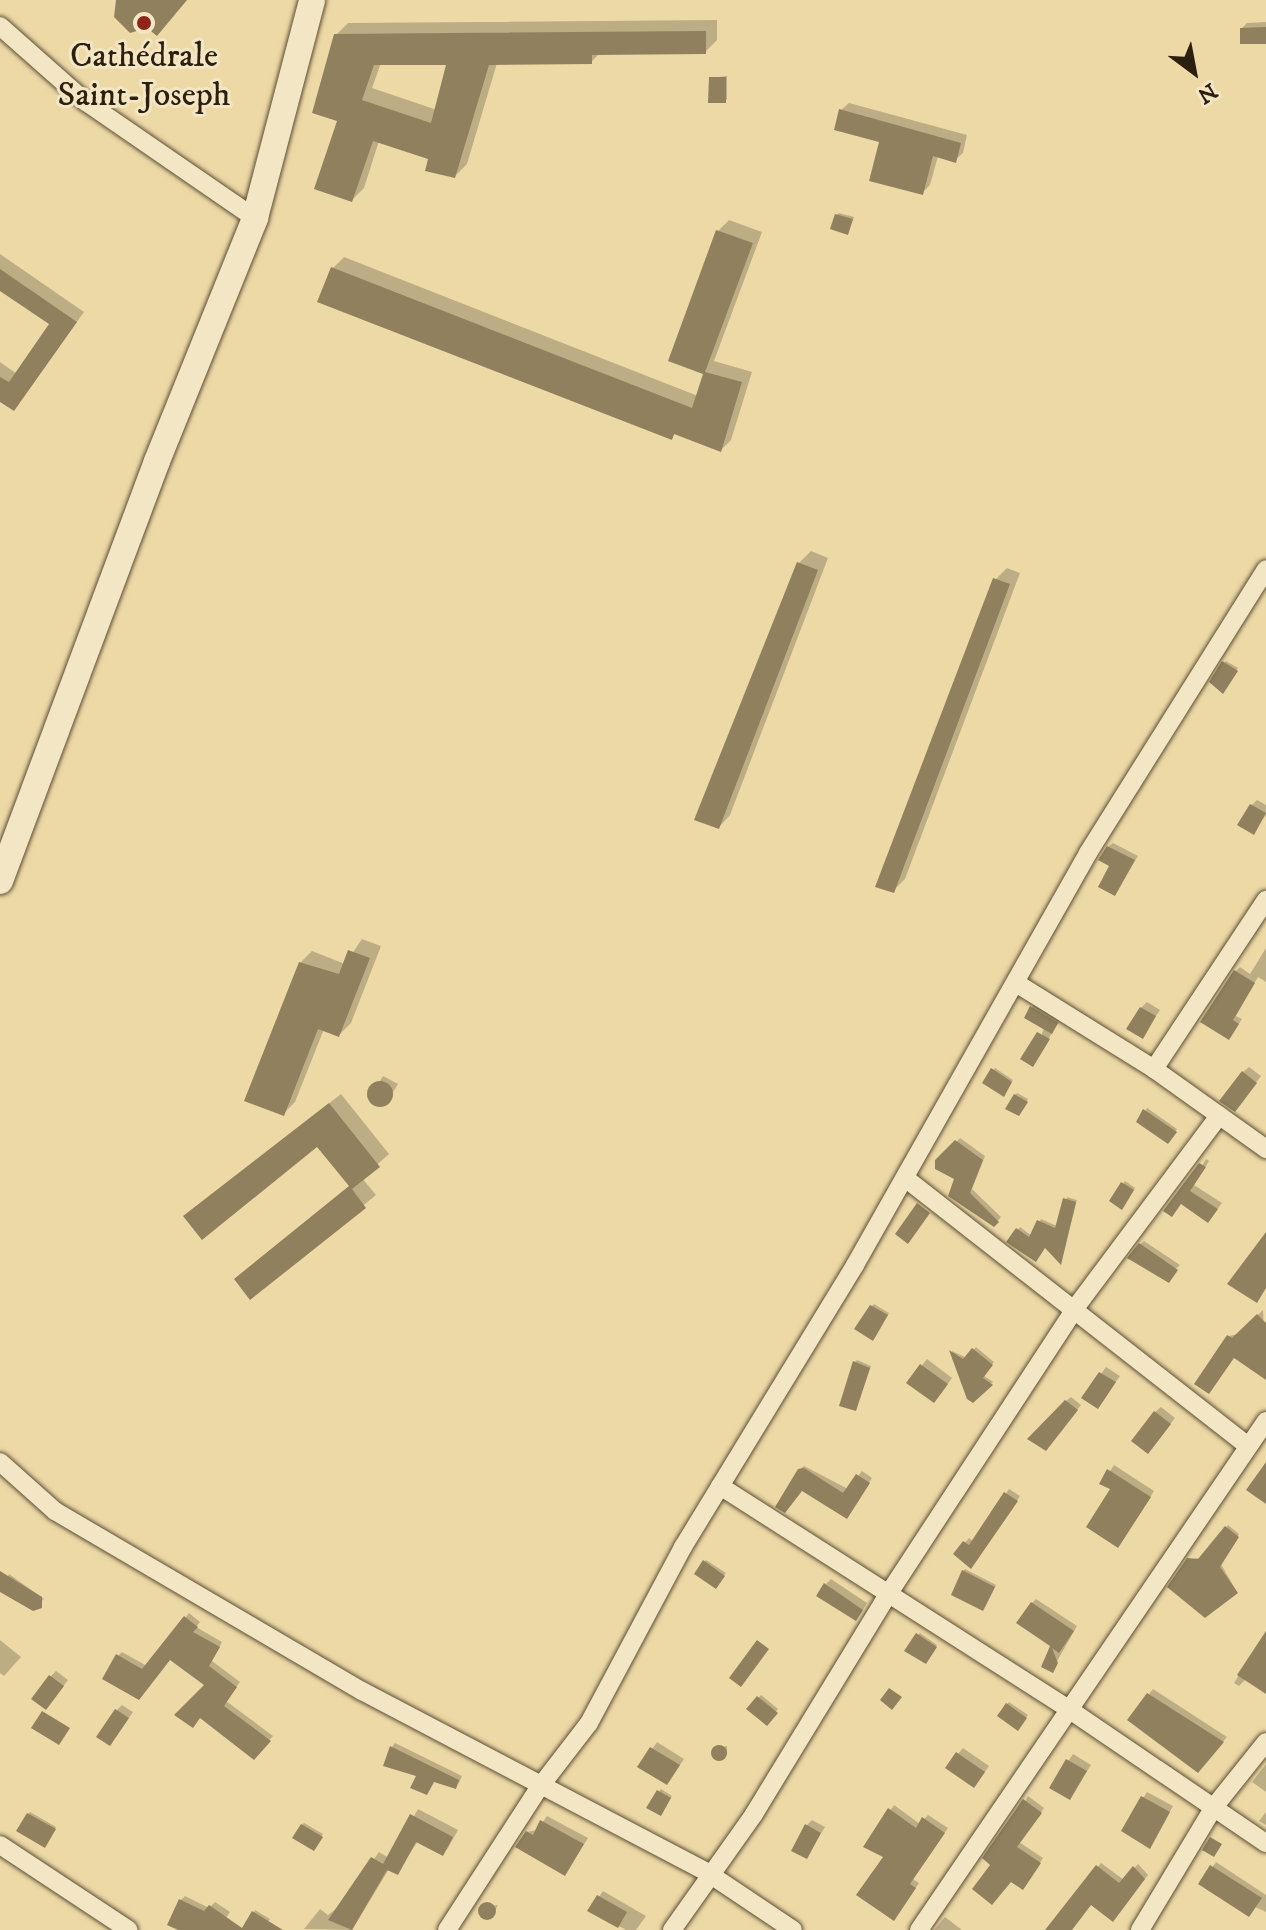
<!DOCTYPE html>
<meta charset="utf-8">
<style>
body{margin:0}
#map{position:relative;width:1266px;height:1930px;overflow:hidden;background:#edd9a6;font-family:"IM FELL DW Pica",serif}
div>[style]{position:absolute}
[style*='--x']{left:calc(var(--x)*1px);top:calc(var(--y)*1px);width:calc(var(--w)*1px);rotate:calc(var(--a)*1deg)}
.shadow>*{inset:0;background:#0003}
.building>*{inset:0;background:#90805d}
.round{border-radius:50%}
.roads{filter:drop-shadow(0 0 2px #5c4e34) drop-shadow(0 0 2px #5c4e34)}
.street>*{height:18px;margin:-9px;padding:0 9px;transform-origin:9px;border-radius:9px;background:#f3e6c5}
.secondary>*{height:26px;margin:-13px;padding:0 13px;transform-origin:13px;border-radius:13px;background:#f3e6c5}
.dots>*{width:22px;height:22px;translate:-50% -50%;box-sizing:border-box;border:4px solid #f3e6c5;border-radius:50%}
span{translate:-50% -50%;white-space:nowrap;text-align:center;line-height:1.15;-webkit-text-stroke:6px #f3e6c5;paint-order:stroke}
.poi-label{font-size:34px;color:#2c1f0e}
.north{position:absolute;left:1154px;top:32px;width:80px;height:80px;-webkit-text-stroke:6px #f3e6c5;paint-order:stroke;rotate:148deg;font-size:22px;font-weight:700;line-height:32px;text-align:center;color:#2c1f0e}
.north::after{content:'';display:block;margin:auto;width:28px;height:36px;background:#2c1f0e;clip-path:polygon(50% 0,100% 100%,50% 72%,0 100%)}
</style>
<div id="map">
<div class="shadow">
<i style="clip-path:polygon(evenodd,717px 20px,717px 40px,705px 52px,600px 53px,591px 62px,497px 63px,467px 164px,455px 176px,430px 157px,379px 141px,364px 188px,352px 200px,339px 120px,336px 35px,348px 23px,717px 20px,381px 63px,449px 63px,437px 110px,372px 88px,381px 63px)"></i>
<i style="clip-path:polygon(1266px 22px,1266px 41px,1242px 28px,1247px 23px)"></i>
<i style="clip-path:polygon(727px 76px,727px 99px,725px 101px,711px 78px)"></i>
<i style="clip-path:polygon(849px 103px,967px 135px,963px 153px,955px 160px,938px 156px,930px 185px,922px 193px,882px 141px,841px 110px)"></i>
<i style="clip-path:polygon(839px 213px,854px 217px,848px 233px,837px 215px)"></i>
<i style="clip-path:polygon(729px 220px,762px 232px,714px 361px,752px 372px,731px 440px,721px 450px,676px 433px,671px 438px,333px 268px,344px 257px,698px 396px,705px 372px,670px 360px,718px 231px)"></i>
<i style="clip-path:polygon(0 254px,84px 312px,14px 409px,0 399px,0 362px,17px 374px,51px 324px,0 289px)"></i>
<i style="clip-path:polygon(811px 551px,828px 558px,730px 815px,719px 827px,799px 563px)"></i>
<i style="clip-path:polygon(1007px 568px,1020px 573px,905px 879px,893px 891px,995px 580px)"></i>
<i style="clip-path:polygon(1226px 661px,1238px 668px,1225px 690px,1224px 663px)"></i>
<i style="clip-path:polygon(1257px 800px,1266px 805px,1266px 815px,1253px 832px,1252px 805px)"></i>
<i style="clip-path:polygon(1113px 843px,1138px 856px,1115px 894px,1108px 847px)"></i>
<i style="clip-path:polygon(362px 939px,381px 946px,351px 1023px,339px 1035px,324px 1029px,295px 1102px,283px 1114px,300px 963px,312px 951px,345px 964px)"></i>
<i style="clip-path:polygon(1266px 948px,1266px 982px,1258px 977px,1236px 1016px,1242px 1019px,1233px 1033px,1203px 1021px,1236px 971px,1240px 967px,1250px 974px)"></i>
<i style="clip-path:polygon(1037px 1002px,1062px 1017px,1033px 1064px,1044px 1027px,1032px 1007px)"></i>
<i style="clip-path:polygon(1147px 1002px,1160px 1010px,1143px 1036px,1141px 1008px)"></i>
<i style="clip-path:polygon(1249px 1067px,1261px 1076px,1240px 1104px,1243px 1072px)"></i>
<i style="clip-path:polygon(995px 1068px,1013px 1080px,1006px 1092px,993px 1070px)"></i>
<i style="clip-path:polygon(383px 1076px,398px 1084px,386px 1104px,370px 1098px)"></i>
<i style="clip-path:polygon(1017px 1093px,1028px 1099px,1021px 1112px,1015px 1095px)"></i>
<i style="clip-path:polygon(341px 1094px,389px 1154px,362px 1178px,376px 1195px,251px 1297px,236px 1279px,351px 1185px,318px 1144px,185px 1216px)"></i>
<i style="clip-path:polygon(1147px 1108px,1177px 1129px,1170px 1140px,1139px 1122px)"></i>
<i style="clip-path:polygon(960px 1138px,985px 1156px,972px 1189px,1001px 1217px,994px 1225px,956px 1178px,936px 1163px)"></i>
<i style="clip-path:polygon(1206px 1159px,1209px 1161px,1194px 1185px,1222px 1203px,1213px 1215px,1182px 1202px)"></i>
<i style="clip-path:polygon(1125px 1181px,1135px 1188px,1124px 1205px,1111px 1200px)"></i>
<i style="clip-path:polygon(1067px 1197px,1077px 1200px,1061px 1262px,1045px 1245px,1009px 1241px,1020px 1227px,1032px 1236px,1041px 1219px,1057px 1226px)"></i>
<i style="clip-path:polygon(1144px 1241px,1180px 1265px,1165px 1278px,1140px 1245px)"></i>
<i style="clip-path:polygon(874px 1304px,889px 1313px,875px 1337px,872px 1306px)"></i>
<i style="clip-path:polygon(1263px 1310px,1266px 1377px,1235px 1356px,1197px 1383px,1229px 1336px,1238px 1334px)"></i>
<i style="clip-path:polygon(976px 1347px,994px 1362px,983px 1375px,993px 1382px,973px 1401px,952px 1351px,967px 1358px)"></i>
<i style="clip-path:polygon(927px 1359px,952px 1378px,940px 1395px,909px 1382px)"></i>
<i style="clip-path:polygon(857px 1360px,871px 1366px,856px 1409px,855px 1362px)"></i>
<i style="clip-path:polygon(1106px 1367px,1120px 1376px,1098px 1407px,1084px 1398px)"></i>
<i style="clip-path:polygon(1071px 1397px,1081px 1405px,1050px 1444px,1066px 1401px)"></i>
<i style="clip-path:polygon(1161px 1407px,1175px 1418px,1154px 1446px,1155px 1412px)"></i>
<i style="clip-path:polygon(1114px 1465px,1154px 1491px,1123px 1540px,1113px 1489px,1102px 1483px)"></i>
<i style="clip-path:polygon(804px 1466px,848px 1489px,862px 1471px,872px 1478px,851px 1512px,799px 1470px)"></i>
<i style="clip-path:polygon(1009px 1489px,1020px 1496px,975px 1563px,955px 1554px,969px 1538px,974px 1542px)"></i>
<i style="clip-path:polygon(1228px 1525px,1239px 1534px,1221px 1564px,1237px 1592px,1189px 1559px,1202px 1558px)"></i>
<i style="clip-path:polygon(706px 1560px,726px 1573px,718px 1584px,704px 1562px)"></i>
<i style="clip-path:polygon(965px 1569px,996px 1585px,985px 1607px,963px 1571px)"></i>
<i style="clip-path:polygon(9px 1574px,44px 1599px,33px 1609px,0 1590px)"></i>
<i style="clip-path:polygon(831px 1579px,867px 1603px,861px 1613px,826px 1584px)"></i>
<i style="clip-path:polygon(1036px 1599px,1077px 1626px,1052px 1670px,1052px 1645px,1032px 1603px)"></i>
<i style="clip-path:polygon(189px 1613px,200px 1622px,196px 1627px,222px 1642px,212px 1661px,240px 1682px,226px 1701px,273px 1736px,254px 1757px,207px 1684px,170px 1657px,142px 1693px,118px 1656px,122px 1652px,147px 1666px)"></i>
<i style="clip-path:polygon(1266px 1632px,1266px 1691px,1246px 1679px,1239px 1686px,1234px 1683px)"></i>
<i style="clip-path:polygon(920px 1633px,937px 1645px,927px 1659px,918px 1635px)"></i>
<i style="clip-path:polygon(0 1640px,21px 1657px,4px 1676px,0 1673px)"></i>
<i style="clip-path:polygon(56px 1671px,68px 1680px,51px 1702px,50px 1677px)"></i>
<i style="clip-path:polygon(1153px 1689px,1227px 1737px,1203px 1766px,1149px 1694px)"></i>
<i style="clip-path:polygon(761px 1695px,778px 1709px,766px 1723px,749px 1709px)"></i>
<i style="clip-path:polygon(1009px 1702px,1028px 1715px,1020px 1726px,1007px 1704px)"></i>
<i style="clip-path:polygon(122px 1705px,133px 1712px,110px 1744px,117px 1710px)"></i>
<i style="clip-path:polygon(657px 1742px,684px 1759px,672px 1777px,640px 1766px)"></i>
<i style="clip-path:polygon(395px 1743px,462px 1776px,459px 1783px,455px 1786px,419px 1775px,392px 1747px)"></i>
<i style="clip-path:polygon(727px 1746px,727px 1754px,716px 1758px,714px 1749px)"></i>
<i style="clip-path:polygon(963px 1748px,989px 1766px,979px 1780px,958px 1754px)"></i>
<i style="clip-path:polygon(1073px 1754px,1091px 1765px,1069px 1798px,1051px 1787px)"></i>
<i style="clip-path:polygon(1266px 1764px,1266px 1792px,1252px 1782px)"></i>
<i style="clip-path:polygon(661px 1789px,672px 1796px,662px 1812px,649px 1807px)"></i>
<i style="clip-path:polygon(1147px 1792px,1173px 1806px,1150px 1847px,1123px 1830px)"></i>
<i style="clip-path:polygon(1028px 1796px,1044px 1808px,1019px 1842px,1043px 1858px,1026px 1883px,993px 1865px)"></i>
<i style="clip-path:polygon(894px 1805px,920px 1824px,928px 1815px,948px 1828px,913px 1879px,919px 1883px,898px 1914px,886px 1857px,866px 1846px)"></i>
<i style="clip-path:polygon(418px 1809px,458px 1830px,448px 1848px,442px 1854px,418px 1841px,397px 1873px,389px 1869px,352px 1930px,304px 1929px,320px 1909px,328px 1915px,341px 1905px,379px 1852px,389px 1858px)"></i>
<i style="clip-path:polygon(30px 1812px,56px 1827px,46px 1844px,28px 1814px)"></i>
<i style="clip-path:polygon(1266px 1812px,1266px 1825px,1259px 1821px)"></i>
<i style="clip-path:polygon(547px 1816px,588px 1838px,565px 1874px,527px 1832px,537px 1830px)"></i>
<i style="clip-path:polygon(812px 1820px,825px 1827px,806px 1857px,807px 1825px)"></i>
<i style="clip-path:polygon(304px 1823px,323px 1834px,316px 1847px,302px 1825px)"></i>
<i style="clip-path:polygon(1216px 1862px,1266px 1895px,1266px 1912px,1201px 1883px)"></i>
<i style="clip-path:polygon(1101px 1863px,1124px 1880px,1138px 1864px,1148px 1875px,1116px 1915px,1092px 1903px,1071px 1930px,1048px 1930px)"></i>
<i style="clip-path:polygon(603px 1891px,646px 1916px,636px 1930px,626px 1930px,590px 1910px)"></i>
<i style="clip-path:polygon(185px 1896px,209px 1908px,215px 1902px,230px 1912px,217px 1930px,183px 1930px,181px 1900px)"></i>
<i style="clip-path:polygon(498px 1905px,494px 1912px,486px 1920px,482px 1907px)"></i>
<i style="clip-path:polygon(255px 1910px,270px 1919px,263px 1930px,246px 1930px)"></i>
<i style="clip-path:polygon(945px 1917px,962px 1930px,934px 1930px)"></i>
</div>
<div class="building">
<i style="clip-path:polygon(116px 0,187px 0,157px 36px,147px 28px,130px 33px,114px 17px)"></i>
<i style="clip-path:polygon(1266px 27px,1266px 44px,1240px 44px,1240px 28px)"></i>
<i style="clip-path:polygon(evenodd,706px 31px,706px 54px,592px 55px,592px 64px,489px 65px,455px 178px,425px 171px,428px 159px,373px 141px,352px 202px,314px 189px,337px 121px,312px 113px,334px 34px,706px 31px,374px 65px,446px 65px,431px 123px,362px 100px,374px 65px)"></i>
<i style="clip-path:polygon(709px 77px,726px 77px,726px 103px,708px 103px)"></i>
<i style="clip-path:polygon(839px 109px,961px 143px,956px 163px,933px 156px,923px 195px,869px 181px,879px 142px,834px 130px)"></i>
<i style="clip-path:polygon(835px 214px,853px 219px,848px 235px,830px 229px)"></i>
<i style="clip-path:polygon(716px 230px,753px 243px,705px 372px,742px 382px,721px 452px,674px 434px,672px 440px,317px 302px,331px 267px,692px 408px,703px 374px,668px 361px)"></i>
<i style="clip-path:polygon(0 269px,77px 322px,14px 411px,0 402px,0 377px,9px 382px,49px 324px,0 291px)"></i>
<i style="clip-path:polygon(797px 562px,818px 570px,719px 829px,694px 820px)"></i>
<i style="clip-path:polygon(993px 578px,1010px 584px,894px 893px,875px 887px)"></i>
<i style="clip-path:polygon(1222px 661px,1238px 671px,1223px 694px,1209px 682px)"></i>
<i style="clip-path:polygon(1250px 804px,1266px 813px,1254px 835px,1237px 825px)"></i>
<i style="clip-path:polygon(1107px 846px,1135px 860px,1115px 896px,1098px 887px,1109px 866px,1098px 860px)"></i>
<i style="clip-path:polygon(348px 950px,370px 958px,339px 1037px,318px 1029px,284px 1116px,244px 1101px,299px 962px,339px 974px)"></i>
<i style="clip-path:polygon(1234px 970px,1255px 983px,1233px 1020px,1239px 1024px,1229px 1040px,1200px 1022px)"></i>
<i style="clip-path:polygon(1030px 1006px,1058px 1023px,1052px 1034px,1024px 1018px)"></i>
<i style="clip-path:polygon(1140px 1007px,1156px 1016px,1143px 1039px,1126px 1029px)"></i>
<i style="clip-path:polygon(1037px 1032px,1050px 1039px,1033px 1067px,1020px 1059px)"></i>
<i style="clip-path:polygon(991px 1068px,1012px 1082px,1004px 1097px,982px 1083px)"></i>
<i style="clip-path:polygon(1242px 1071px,1257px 1083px,1235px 1112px,1219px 1101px)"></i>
<i class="round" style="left:367px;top:1081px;width:26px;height:26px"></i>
<i style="clip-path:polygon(1014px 1094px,1028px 1102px,1019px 1116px,1005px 1109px)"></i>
<i style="clip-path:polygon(329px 1103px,380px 1167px,352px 1189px,366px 1208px,250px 1300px,234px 1279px,349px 1186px,317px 1147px,202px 1240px,183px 1216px)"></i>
<i style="clip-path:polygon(1143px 1109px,1177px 1132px,1168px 1144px,1136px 1122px)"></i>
<i style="clip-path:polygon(955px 1140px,983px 1160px,970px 1193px,999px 1222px,994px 1227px,948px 1196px,954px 1179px,935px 1169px,935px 1160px)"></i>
<i style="clip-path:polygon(1199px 1163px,1206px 1167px,1190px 1191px,1218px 1209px,1208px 1223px,1181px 1204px,1172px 1217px,1163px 1211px)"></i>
<i style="clip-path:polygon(1121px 1182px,1134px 1190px,1122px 1210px,1109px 1201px)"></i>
<i style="clip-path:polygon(1063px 1198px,1076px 1202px,1061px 1265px,1045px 1248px,1036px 1262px,1006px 1242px,1016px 1228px,1029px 1237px,1037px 1220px,1055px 1228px)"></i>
<i style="clip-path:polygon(917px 1203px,930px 1213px,908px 1244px,895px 1234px)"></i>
<i style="clip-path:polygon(1266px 1232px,1266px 1288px,1257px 1303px,1227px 1284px)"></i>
<i style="clip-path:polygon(1139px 1243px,1178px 1270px,1169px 1283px,1127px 1258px)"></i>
<i style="clip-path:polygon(870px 1305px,888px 1315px,873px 1341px,854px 1329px)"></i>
<i style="clip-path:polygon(1257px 1314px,1266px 1323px,1266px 1380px,1234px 1358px,1209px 1394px,1194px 1384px,1227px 1335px,1232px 1338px)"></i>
<i style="clip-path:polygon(972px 1348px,993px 1365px,983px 1378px,993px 1385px,973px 1403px,967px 1399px,949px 1350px,963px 1359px)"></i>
<i style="clip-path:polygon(853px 1361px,870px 1368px,856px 1411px,839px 1406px)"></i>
<i style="clip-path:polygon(920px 1364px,948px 1384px,934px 1403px,906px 1383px)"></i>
<i style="clip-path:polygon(1099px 1372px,1116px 1382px,1098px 1409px,1081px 1398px)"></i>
<i style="clip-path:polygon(1065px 1400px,1078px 1410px,1046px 1451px,1027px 1439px)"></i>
<i style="clip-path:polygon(1154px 1411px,1171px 1424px,1148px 1454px,1131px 1441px)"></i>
<i style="clip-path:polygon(1266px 1462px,1266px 1504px,1246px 1490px)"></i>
<i style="clip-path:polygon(804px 1468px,843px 1493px,856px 1474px,870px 1483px,847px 1519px,802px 1491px,785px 1513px,775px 1507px,798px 1469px)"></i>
<i style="clip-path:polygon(1107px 1469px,1151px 1497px,1118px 1548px,1086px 1527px,1110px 1489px,1099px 1484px)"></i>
<i style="clip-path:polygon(1004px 1492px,1018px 1501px,971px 1569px,953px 1554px,963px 1541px,969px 1545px)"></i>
<i style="clip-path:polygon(1225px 1526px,1239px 1537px,1220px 1567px,1238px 1593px,1205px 1618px,1167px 1587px,1187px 1558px,1198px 1559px)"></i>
<i style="clip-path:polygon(703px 1560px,725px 1576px,716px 1589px,694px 1574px)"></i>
<i style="clip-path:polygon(962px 1570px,995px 1587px,983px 1611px,951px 1595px)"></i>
<i style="clip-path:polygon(0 1571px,42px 1597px,42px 1608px,33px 1611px,0 1592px)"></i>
<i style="clip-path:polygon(824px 1583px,863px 1610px,856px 1621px,816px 1596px)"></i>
<i style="clip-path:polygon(1031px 1602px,1074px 1631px,1059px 1653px,1052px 1648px,1058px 1663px,1053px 1673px,1041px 1667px,1050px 1646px,1016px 1623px)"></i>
<i style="clip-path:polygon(184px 1616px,198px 1627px,193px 1632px,220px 1647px,209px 1666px,237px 1687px,224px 1706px,271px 1741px,254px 1760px,200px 1718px,193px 1728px,174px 1715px,204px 1685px,170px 1660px,139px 1700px,102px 1679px,116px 1654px,142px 1669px)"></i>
<i style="clip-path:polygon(1266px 1631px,1266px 1694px,1237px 1675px)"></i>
<i style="clip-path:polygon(916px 1633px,937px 1647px,926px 1664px,904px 1651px)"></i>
<i style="clip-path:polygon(757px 1640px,769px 1649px,741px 1687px,729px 1678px)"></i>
<i style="clip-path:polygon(49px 1675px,64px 1686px,46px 1710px,31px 1699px)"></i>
<i style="clip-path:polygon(889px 1688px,902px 1697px,892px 1710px,880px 1700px)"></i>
<i style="clip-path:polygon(1147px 1693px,1224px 1742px,1198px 1773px,1127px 1720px)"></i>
<i style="clip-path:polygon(757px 1696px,778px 1713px,767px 1726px,746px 1709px)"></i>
<i style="clip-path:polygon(1006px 1703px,1027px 1718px,1018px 1731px,997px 1716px)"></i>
<i style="clip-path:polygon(115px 1709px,129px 1718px,110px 1746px,96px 1737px)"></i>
<i style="clip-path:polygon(42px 1711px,70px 1728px,59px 1745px,31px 1728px)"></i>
<i class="round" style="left:711px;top:1745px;width:16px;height:16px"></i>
<i style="clip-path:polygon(390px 1746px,459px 1780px,456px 1789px,434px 1782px,427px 1795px,410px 1788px,416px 1776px,383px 1766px)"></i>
<i style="clip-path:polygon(650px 1747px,680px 1765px,667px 1785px,637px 1767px)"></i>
<i style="clip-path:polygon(956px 1752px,985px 1772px,974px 1788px,945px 1768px)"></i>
<i style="clip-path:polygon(1066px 1759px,1087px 1771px,1070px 1800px,1049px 1788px)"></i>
<i style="clip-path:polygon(657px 1790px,671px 1798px,661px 1816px,646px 1808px)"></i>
<i style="clip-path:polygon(1141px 1796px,1170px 1812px,1150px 1849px,1121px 1831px)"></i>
<i style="clip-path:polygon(1023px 1799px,1042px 1813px,1017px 1847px,1041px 1863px,1023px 1890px,1011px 1882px,992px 1905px,972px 1889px,990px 1865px,982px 1858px)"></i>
<i style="clip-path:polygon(888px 1808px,916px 1828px,922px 1817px,945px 1833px,910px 1884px,916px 1888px,894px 1921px,856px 1895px,883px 1857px,863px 1847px)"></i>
<i style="clip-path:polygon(27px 1813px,56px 1829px,45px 1848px,16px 1831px)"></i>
<i style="clip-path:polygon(410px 1814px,453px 1837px,443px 1856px,416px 1842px,398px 1875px,387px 1870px,352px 1930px,328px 1920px,371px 1857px,383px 1864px)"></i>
<i style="clip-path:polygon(540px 1820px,584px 1844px,565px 1876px,515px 1847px,526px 1831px,533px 1835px)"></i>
<i style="clip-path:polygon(301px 1824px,323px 1837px,314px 1851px,292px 1838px)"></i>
<i style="clip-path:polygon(805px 1824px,821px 1833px,807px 1859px,791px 1851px)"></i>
<i style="clip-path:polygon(1210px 1837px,1222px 1844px,1214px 1857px,1202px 1850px)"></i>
<i style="clip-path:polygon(1096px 1865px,1119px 1883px,1133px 1866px,1145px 1879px,1113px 1922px,1091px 1905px,1072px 1930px,1045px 1930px)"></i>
<i style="clip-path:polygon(1210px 1865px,1262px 1898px,1249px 1917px,1198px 1884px)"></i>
<i style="clip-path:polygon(597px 1895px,627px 1912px,618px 1928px,587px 1911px)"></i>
<i style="clip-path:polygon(179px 1899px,204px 1911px,209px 1905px,242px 1928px,252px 1911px,283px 1930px,178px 1930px,167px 1925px)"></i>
<i class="round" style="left:478px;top:1902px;width:18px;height:18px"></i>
</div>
<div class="roads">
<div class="street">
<i style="--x:0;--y:26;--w:115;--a:41.5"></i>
<i style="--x:86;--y:102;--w:205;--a:34.5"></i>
<i style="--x:1016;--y:983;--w:163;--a:31.9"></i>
<i style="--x:1154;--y:1069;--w:138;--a:35.5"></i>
<i style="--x:1154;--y:1069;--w:203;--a:-56.5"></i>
<i style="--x:905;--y:1178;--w:435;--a:38"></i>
<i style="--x:0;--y:1462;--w:74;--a:41.7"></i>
<i style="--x:55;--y:1511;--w:356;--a:30.4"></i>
<i style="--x:362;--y:1691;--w:391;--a:27.7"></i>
<i style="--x:708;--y:1873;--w:102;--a:33.8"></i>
<i style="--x:720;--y:1486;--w:412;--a:32.6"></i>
<i style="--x:1067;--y:1708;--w:240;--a:34.2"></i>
<i style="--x:0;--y:1845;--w:154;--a:33.4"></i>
<i style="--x:447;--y:1930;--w:169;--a:-57.1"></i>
<i style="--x:539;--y:1788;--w:82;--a:-52.4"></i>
<i style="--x:589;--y:1723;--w:200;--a:-61.9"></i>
<i style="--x:683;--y:1547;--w:330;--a:-58.6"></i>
<i style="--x:855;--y:1265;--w:473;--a:-60.5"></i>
<i style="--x:1088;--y:853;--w:335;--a:-57.9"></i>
<i style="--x:672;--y:1930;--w:142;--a:-54.7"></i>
<i style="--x:754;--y:1814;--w:259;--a:-58.6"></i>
<i style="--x:889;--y:1593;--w:342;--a:-56.8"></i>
<i style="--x:1076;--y:1307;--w:239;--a:-53.2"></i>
<i style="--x:919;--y:1930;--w:616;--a:-55.72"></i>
<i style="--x:1140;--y:1930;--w:144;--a:-59"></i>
<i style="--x:1214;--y:1807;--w:83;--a:-51.3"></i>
</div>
<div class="secondary">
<i style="--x:0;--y:881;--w:448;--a:-69.5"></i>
<i style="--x:157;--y:461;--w:262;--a:-68"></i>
<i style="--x:255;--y:218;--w:225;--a:-75.3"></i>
</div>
</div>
<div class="dots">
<i style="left:144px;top:23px;background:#8f2418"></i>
</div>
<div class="poi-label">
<span style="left:144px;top:76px">Cathédrale<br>Saint-Joseph</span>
</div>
<div class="north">N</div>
</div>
